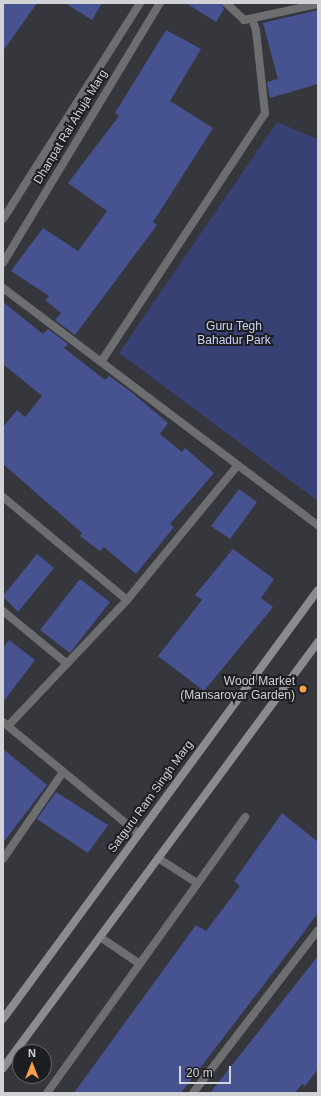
<!DOCTYPE html>
<style>
body{margin:0}
#map{position:relative;width:321px;height:1096px;overflow:hidden;background:#35373c;font-family:Arial,sans-serif}
div>[style]{position:absolute}
[style*='--x']{left:calc(var(--x)*1px);top:calc(var(--y)*1px);width:calc(var(--w)*1px);rotate:calc(var(--a)*1deg)}
.green>*{inset:0;background:#384174}
.building>*{inset:0;background:#475291}
.lane>*{height:8px;margin:-4px;padding:0 4px;transform-origin:4px;border-radius:4px;background:#6d6e70}
.street>*{height:8px;margin:-4px;padding:0 4px;transform-origin:4px;border-radius:4px;background:#6d6e70}
.secondary>*{height:8px;margin:-4px;padding:0 4px;transform-origin:4px;border-radius:4px;background:#8b8c90}
.dots>*{width:11px;height:11px;translate:-50% -50%;box-sizing:border-box;border:2px solid #1d1e21;border-radius:50%}
span{translate:-50% -50%;white-space:nowrap;text-align:center;line-height:1.15;-webkit-text-stroke:4px #1d1e21;paint-order:stroke}
.street-label{font-size:12px;color:#d2d3d6}
.park-label{font-size:12px;color:#ccd6fb}
.poi-label{font-size:12px;color:#d2d3d6}
.right{translate:-100% -50%;text-align:right}
.frame{position:absolute;inset:0;border:4px solid #d2d3d6;pointer-events:none}
.north{position:absolute;left:12px;top:1044px;width:40px;height:40px;box-sizing:border-box;background:#1d1e21;border:1px solid #656669;border-radius:50%;rotate:0deg;font-size:11px;font-weight:700;line-height:16px;text-align:center;color:#d2d3d6}
.north::after{content:'';display:block;margin:auto;width:14px;height:18px;background:#f7a248;clip-path:polygon(50% 0,100% 100%,50% 72%,0 100%)}
.scale{position:absolute;left:179px;top:1066px;width:52px;height:18px;box-sizing:border-box;border:2px solid #d2d3d6;border-top:0;padding-left:5px;font-size:12px;line-height:14px;white-space:nowrap;color:#d2d3d6;-webkit-text-stroke:3px #1d1e21;paint-order:stroke}
</style>
<div id="map">
<div class="green">
<i style="clip-path:polygon(277px 122px,318px 139px,318px 501px,119px 353px)"></i>
</div>
<div class="building">
<i style="clip-path:polygon(3px 3px,37px 3px,3px 51px)"></i>
<i style="clip-path:polygon(65px 3px,102px 3px,92px 20px)"></i>
<i style="clip-path:polygon(186px 3px,221px 3px,224px 9px,216px 22px)"></i>
<i style="clip-path:polygon(318px 10px,318px 84px,270px 98px,267px 82px,278px 79px,263px 23px)"></i>
<i style="clip-path:polygon(166px 30px,201px 49px,170px 101px,213px 128px,153px 222px,157px 225px,75px 335px,55px 320px,61px 313px,45px 300px,49px 296px,11px 271px,43px 228px,78px 251px,107px 211px,68px 183px,119px 116px,115px 113px)"></i>
<i style="clip-path:polygon(3px 302px,43px 334px,48px 329px,68px 344px,64px 348px,105px 380px,109px 376px,130px 391px,168px 423px,160px 434px,182px 452px,185px 448px,214px 473px,170px 524px,174px 527px,136px 574px,104px 547px,100px 551px,80px 536px,82px 533px,3px 464px,3px 427px,17px 410px,25px 417px,42px 396px,3px 364px)"></i>
<i style="clip-path:polygon(239px 489px,257px 502px,230px 539px,211px 526px)"></i>
<i style="clip-path:polygon(233px 549px,274px 579px,261px 598px,273px 607px,204px 691px,158px 656px,202px 600px,195px 595px)"></i>
<i style="clip-path:polygon(37px 554px,54px 568px,18px 612px,3px 596px)"></i>
<i style="clip-path:polygon(80px 579px,110px 602px,70px 653px,40px 630px)"></i>
<i style="clip-path:polygon(9px 640px,35px 660px,3px 702px,3px 648px)"></i>
<i style="clip-path:polygon(3px 749px,47px 785px,3px 843px)"></i>
<i style="clip-path:polygon(56px 792px,108px 825px,88px 853px,37px 819px)"></i>
<i style="clip-path:polygon(282px 813px,318px 842px,318px 913px,298px 940px,181px 1093px,74px 1093px,196px 925px,206px 931px,240px 886px,234px 881px)"></i>
<i style="clip-path:polygon(318px 956px,318px 1069px,305px 1086px,302px 1084px,295px 1093px,210px 1093px)"></i>
</div>
<div class="lane">
<i style="--x:158;--y:858;--w:46;--a:32.7"></i>
<i style="--x:100;--y:937;--w:48;--a:34"></i>
<i style="--x:47;--y:1093;--w:340;--a:-54.3"></i>
<i style="--x:193;--y:1093;--w:205;--a:-52.5"></i>
</div>
<div class="street">
<i style="--x:226;--y:3;--w:25;--a:43"></i>
<i style="--x:244;--y:20;--w:76;--a:-12.2"></i>
<i style="--x:3;--y:219;--w:256;--a:-57.6"></i>
<i style="--x:3;--y:263;--w:304;--a:-58.9"></i>
<i style="--x:3;--y:288;--w:394;--a:37"></i>
<i style="--x:101;--y:362;--w:298;--a:-56.6"></i>
<i style="--x:265;--y:113;--w:83;--a:-96.2"></i>
<i style="--x:256;--y:30;--w:12;--a:-110"></i>
<i style="--x:3;--y:497;--w:161;--a:39.7"></i>
<i style="--x:3;--y:611;--w:82;--a:39.5"></i>
<i style="--x:3;--y:722;--w:176;--a:39.5"></i>
<i style="--x:8;--y:726;--w:173;--a:-46.6"></i>
<i style="--x:127;--y:600;--w:173;--a:-50.6"></i>
<i style="--x:3;--y:859;--w:106;--a:-55.4"></i>
</div>
<div class="secondary">
<i style="--x:3;--y:1019;--w:532;--a:-53.71"></i>
<i style="--x:3;--y:1068;--w:530;--a:-53.52"></i>
</div>
<div class="dots">
<i style="left:303px;top:689px;background:#f7a248"></i>
</div>
<div class="street-label">
<span style="left:71px;top:127px;rotate:-59deg">Dhanpat Rai Ahuja Marg</span>
<span style="left:151px;top:797px;rotate:-54deg">Satguru Ram Singh Marg</span>
</div>
<div class="park-label">
<span style="left:234px;top:334px">Guru Tegh<br>Bahadur Park</span>
</div>
<div class="poi-label">
<span class="right" style="left:295px;top:689px">Wood Market<br>(Mansarovar Garden)</span>
</div>
<div class="frame"></div>
<div class="north">N</div>
<div class="scale">20 m</div>
</div>
